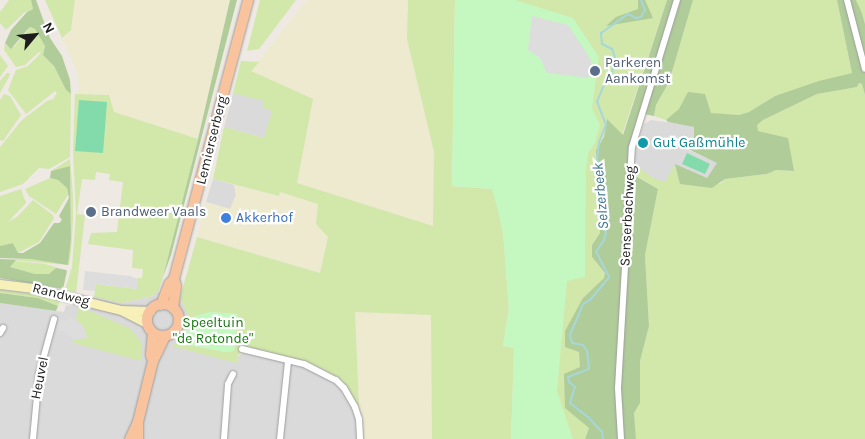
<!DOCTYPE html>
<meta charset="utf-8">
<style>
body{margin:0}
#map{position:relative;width:865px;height:439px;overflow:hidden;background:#eee9e3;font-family:Karla,sans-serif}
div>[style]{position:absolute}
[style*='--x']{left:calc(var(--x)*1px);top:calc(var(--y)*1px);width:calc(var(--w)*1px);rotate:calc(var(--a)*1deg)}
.residential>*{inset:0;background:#dbdada}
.farmland>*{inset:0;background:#edeacf}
.grass>*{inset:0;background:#d2e7aa}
.forest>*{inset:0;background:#b0cc99}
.park>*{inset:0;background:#c5f7c1}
.pitch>*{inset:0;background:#83dbab}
.parking>*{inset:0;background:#ddd}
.stream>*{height:2px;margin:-1px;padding:0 1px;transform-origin:1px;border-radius:1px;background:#a5d7db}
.roads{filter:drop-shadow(0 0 1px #9e9e9e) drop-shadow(0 0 1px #9e9e9e)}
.minor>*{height:6px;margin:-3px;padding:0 3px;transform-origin:3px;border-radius:3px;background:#fff}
.secondary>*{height:9px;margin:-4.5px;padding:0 4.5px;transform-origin:4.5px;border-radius:4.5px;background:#f7f0b8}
.primary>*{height:10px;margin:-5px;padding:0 5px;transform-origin:5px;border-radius:5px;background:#f9c39e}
.primary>.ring{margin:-5px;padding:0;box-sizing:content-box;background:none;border:10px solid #f9c39e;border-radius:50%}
.dots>*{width:14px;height:14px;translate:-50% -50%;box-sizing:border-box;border:2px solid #fff;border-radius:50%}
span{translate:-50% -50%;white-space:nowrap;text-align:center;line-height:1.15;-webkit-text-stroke:4.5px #fff;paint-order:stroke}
.service-label{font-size:14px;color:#4e5e75}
.left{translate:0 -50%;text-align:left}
.street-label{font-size:14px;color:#1d1d1d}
.culture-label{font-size:14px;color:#0d838f}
.shop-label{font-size:14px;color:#366cbe}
.park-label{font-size:14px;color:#17780f}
.water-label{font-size:15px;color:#447893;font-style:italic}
.north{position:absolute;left:10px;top:10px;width:50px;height:50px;-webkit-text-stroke:4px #fff;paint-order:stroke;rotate:62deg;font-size:14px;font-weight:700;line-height:20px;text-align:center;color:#1d1d1d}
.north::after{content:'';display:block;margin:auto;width:18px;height:22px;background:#1d1d1d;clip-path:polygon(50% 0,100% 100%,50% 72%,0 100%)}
</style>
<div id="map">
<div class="residential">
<i style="clip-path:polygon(250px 71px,304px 149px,224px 127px,233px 93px)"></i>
<i style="clip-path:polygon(651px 120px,694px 126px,694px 139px,686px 149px,718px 163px,707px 178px,673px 192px,633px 174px,634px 151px,644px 124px)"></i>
<i style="clip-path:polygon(213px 179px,234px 185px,236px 195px,230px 209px,206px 202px)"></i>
<i style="clip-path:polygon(158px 292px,180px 298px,187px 312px,189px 325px,187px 331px,183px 337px,176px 343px,237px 363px,238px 356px,251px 349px,307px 363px,322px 368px,333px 376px,346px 387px,359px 407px,363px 421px,364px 439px,0 439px,0 303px,64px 312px,66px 305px,73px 306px,76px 293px,121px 303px,152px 296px)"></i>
</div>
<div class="farmland">
<i style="clip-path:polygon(75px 0,230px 0,198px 139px,113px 112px,109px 95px,75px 94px,79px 90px,78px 74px,62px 38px,71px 30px)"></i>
<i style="clip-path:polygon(307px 0,408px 0,407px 39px,434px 152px,433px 226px,297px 183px,313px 99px,250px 71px)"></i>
<i style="clip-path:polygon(234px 185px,279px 196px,280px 192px,319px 204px,316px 224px,328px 237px,320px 273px,197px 237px,206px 202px,230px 209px,236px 195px)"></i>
<i style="clip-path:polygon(355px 312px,431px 315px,432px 439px,364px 439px,363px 421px,359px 407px)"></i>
</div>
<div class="grass">
<i style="clip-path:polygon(9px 0,31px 0,33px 9px,25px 12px,6px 30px,0 23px,0 12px)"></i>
<i style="clip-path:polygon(45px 0,75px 0,71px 30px,62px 38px)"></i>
<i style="clip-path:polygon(260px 0,296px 0,259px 49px,247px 51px)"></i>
<i style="clip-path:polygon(408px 0,455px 0,452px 186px,493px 189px,498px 210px,503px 232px,509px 309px,503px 346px,514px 348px,511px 439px,432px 439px,431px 315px,355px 312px,359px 407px,346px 387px,333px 376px,322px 368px,307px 363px,251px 349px,238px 355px,237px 363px,171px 346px,179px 343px,225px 352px,234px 351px,238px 314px,210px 312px,189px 318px,182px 302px,180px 298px,197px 237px,320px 273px,328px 237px,316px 224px,318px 204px,280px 192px,279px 196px,213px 179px,224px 127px,264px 138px,272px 111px,262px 107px,264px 101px,233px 93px,241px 61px,259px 62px,251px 71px,313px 99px,297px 183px,433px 226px,434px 152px,407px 39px)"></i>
<i style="clip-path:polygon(499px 0,667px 0,622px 135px,607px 119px,604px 137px,596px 150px,600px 233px,592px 245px,592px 257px,605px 273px,604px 278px,583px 298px,579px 352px,589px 428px,585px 439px,558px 439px)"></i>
<i style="clip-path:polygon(693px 0,837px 0,852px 73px,775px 96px,749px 112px,739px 115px,711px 114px,705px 94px,666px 120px,654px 116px,656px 105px,669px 82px)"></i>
<i style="clip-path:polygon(856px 0,865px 0,865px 24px,862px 13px)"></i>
<i style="clip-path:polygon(30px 27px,35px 29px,45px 46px,43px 55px,54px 66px,66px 90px,71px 94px,70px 157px,49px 169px,39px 168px,23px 184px,0 192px,0 147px,22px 120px,47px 101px,53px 99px,57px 93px,55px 91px,26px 114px,8px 90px,16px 70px,28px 66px,41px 53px,39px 52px,25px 65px,16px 67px,4px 50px,5px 43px,7px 46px,14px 47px)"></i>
<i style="clip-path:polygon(0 55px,8px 66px,0 77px)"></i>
<i style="clip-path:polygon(7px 73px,10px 73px,9px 77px,0 93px,0 81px)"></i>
<i style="clip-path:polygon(859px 83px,862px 84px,865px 95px,865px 439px,636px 439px,634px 413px,640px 403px,640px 361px,649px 326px,645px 255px,658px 189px,633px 174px,633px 169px,636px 165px,653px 178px,665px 182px,675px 164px,680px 184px,720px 184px,725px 179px,767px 174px,776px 170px,794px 171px,758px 131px,756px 125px,763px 120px,817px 94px,857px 87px)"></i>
<i style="clip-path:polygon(4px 94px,10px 96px,21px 115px,3px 141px,0 140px,0 100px)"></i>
<i style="clip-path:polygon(75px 94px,109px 95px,114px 112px,198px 139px,163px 277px,158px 292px,152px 296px,121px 303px,94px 297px,96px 284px,136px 289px,138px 278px,142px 278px,143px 269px,132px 268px,133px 250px,88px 244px,91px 233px,117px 232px,123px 182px,109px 180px,110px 174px,96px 172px,95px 180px,82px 179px,77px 214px,85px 215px,76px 293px,65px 290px,72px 267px,76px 214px,73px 151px)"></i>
<i style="clip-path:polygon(70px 159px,73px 195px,73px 221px,71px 252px,69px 265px,0 259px,31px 259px,68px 264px,71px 240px,70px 166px,51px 171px)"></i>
<i style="clip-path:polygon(50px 178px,58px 180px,67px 188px,68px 195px,56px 214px,29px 196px,25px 189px)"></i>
<i style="clip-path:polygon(21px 189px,26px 203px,8px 222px,18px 216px,33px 200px,53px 215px,54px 218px,39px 242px,18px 253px,13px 243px,0 246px,0 253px,0 196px)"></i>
<i style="clip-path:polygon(14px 261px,45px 264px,66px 270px,56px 268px,49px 274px,35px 274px,10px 267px)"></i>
<i style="clip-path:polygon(0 290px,31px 294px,60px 301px,58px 306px,38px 298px,0 293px)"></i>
<i style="clip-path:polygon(79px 306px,131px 329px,142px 343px,142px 361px,73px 343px,73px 339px,84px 339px,85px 329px,76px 319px)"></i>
</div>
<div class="forest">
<i style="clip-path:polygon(31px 0,36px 0,50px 38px,62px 56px,70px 80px,71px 94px,66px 90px,54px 66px,43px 55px,45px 46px,35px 29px,30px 27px,27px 30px,11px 49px,5px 43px,11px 30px,27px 12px,33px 9px)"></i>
<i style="clip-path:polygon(230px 0,237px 0,171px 255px,163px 277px,198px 139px)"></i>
<i style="clip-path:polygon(638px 0,645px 0,653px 18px,606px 26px,616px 17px,638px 9px)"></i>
<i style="clip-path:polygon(667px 0,693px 0,669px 82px,656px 105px,654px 116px,639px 113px,629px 148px,627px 171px,658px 189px,645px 255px,649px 326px,640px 361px,640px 403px,634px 413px,636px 439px,585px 439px,589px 428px,565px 408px,564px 374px,580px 367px,579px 352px,565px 347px,565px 331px,583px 298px,604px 278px,605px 273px,592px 257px,592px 245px,600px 233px,596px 150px,604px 137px,607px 119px,623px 135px)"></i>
<i style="clip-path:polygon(837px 0,856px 0,862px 13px,865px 24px,865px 95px,862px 84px,859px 83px,857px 87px,817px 94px,763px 120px,757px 125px,758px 131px,788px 138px,794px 171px,776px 170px,767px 174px,725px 179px,712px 188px,680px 184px,675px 164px,707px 178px,717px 163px,686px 148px,694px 139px,694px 127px,668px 122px,666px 120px,679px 109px,688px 92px,705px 94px,711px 113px,739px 115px,749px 112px,775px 96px,819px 81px,852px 73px)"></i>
<i style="clip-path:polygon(70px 166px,71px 240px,68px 265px,31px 259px,0 258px,0 246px,13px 243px,18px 253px,23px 253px,40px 243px,54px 223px,59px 223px,62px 220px,59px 216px,69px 198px,67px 188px,58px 180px,50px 178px,51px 171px)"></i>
<i style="clip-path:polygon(0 259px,16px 260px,10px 267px,35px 274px,49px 274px,56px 268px,66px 270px,67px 271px,63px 289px,0 278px)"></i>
<i style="clip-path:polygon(0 293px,38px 298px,58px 306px,56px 311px,0 303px)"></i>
</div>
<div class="park">
<i style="clip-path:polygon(455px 0,515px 0,573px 18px,599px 57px,592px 108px,600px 125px,595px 143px,588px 153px,586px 168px,585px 277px,567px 281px,557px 391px,573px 439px,511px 439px,514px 348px,503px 346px,509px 309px,503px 232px,498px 210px,492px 189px,452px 186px)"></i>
<i style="clip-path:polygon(210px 312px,238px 314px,234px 351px,225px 352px,179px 343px,187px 331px,189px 318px)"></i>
</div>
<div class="pitch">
<i style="clip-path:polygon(79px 100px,107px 102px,103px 153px,75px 151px)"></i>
<i style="clip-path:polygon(687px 153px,710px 164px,705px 174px,682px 164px)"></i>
</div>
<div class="parking">
<i style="clip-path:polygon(532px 16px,568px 25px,591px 60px,589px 78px,547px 73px,540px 58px,528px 50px)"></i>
<i style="clip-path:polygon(85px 271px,130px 276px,138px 279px,137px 289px,96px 284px,95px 291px,83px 290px)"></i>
<i style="clip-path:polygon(69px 316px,81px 324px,88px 338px,73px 339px,66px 332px,56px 330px,59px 319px,67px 321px)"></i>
</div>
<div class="stream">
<i style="--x:603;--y:439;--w:7;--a:-98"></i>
<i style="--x:602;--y:432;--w:21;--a:-133"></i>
<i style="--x:588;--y:417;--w:23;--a:-142"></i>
<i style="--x:570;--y:403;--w:17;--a:-73"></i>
<i style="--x:575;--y:387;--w:8;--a:-140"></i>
<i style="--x:569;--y:382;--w:5;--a:-101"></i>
<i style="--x:568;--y:377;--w:22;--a:-21"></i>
<i style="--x:589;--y:369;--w:18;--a:-96"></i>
<i style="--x:587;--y:351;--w:7;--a:-124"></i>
<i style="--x:583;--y:345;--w:11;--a:-170"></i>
<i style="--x:572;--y:343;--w:8;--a:-104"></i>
<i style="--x:570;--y:335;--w:34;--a:-67"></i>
<i style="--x:583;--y:304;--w:8;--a:-30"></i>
<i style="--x:590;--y:300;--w:30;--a:-50"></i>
<i style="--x:609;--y:277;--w:28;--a:-117"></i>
<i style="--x:596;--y:252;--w:14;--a:-56"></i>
<i style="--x:604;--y:240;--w:7;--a:-74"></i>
<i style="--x:606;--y:233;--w:15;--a:-106"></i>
<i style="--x:602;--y:219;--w:39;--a:-90"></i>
<i style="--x:602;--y:180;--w:22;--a:-103"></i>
<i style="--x:597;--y:159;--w:17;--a:-83"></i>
<i style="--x:599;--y:142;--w:18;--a:-68"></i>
<i style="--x:606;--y:125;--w:25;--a:-111"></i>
<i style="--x:597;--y:102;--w:18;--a:-68"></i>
<i style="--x:604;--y:85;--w:12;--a:-55"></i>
<i style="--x:611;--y:75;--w:16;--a:-72"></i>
<i style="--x:616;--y:60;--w:12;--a:-110"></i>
<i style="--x:612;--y:49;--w:11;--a:-153"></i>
<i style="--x:602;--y:44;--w:11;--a:-95"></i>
<i style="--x:601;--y:33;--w:33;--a:-35"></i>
<i style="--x:628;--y:14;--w:9;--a:27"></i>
<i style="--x:636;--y:18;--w:5;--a:-11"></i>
<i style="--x:641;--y:17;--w:8;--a:-60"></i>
<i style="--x:645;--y:10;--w:11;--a:-112"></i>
</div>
<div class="roads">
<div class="minor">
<i style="--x:847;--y:0;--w:71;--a:75.4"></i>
<i style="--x:0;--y:333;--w:6;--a:-59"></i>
<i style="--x:242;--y:349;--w:64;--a:13.6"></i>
<i style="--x:304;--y:364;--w:36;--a:27"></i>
<i style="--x:336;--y:380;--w:11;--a:45"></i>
<i style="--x:344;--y:388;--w:22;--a:60"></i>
<i style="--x:355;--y:407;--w:13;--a:72"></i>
<i style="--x:359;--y:419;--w:20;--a:87"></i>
<i style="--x:33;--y:439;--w:65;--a:-84.7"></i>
<i style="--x:39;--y:374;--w:57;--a:-74.7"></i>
<i style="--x:224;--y:439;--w:55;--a:-85.8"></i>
<i style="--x:228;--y:384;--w:11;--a:-63"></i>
<i style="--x:280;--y:439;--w:78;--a:-84.1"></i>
<i style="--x:621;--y:439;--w:51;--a:-93.4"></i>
<i style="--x:618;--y:388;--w:241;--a:-86.7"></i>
<i style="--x:632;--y:147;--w:154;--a:-73"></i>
</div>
<div class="secondary">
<i style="--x:0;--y:284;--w:31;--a:7"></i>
<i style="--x:31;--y:288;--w:93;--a:13.7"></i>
<i style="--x:121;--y:310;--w:29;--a:27"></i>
<i style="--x:121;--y:310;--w:29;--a:2"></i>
</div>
<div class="primary">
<i class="ring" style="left:147px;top:304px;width:22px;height:22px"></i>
<i style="--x:161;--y:305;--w:22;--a:-69"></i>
<i style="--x:169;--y:284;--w:7;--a:-45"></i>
<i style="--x:173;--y:308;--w:22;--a:-82"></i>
<i style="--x:176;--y:286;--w:7;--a:-106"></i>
<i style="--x:174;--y:279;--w:289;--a:-75.1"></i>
<i style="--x:153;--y:361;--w:6;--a:-108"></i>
<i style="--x:151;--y:355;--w:22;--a:-85"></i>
<i style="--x:130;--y:439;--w:19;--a:-65"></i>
<i style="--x:138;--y:439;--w:17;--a:-90"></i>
<i style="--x:138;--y:422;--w:63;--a:-76.2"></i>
<i style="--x:153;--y:361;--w:28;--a:-64"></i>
</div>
</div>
<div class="dots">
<i style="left:595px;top:71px;background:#5c6f8a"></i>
<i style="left:643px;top:143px;background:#0f9aa8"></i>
<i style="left:91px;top:212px;background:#5c6f8a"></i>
<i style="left:226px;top:218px;background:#3f7fe0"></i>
</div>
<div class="service-label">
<span class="left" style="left:605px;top:71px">Parkeren<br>Aankomst</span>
<span class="left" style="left:101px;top:212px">Brandweer Vaals</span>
</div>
<div class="street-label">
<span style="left:212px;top:140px;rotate:-76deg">Lemierserberg</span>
<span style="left:628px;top:216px;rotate:-87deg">Senserbachweg</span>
<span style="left:61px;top:295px;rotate:14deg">Randweg</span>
<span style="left:40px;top:378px;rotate:-79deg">Heuvel</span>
</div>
<div class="culture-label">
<span class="left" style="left:653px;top:143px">Gut Gaßmühle</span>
</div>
<div class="shop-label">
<span class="left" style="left:236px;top:218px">Akkerhof</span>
</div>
<div class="park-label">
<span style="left:213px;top:331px">Speeltuin<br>"de Rotonde"</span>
</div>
<div class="water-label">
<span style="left:601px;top:196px;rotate:-95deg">Selzerbeek</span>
</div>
<div class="north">N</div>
</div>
